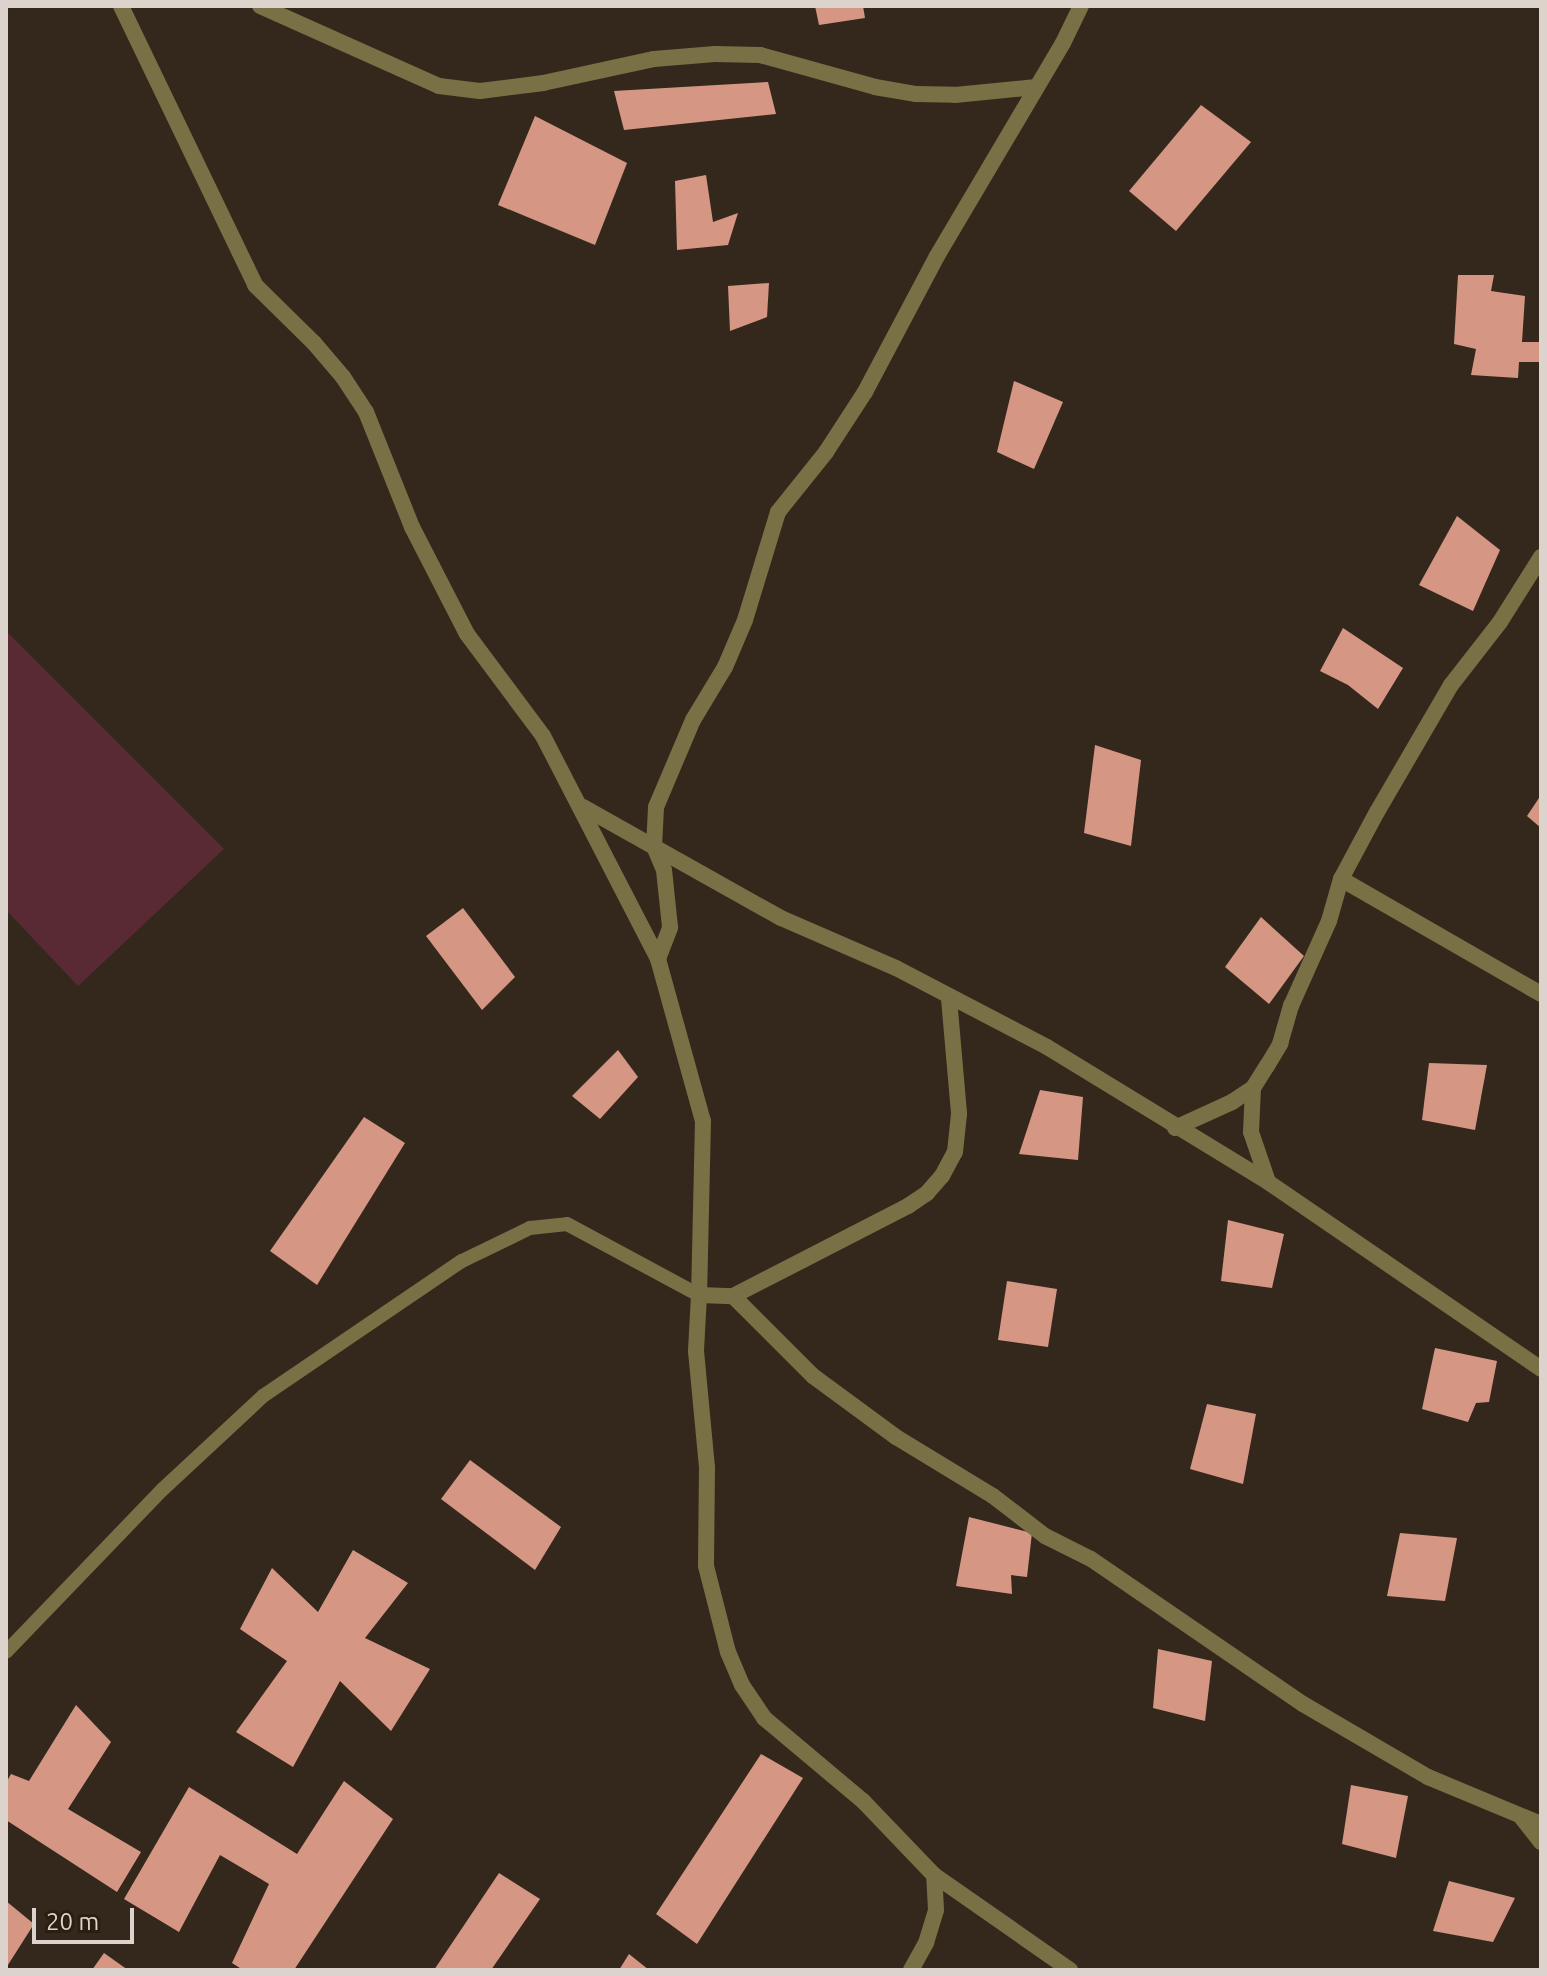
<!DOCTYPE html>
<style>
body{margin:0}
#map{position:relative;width:1547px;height:1976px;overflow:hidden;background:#34281c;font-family:Ubuntu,sans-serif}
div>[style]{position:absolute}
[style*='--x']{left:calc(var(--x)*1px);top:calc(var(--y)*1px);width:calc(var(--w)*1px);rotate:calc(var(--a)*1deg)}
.green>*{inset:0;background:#592a34}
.building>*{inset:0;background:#d59784}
.lane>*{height:14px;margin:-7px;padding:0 7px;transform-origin:7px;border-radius:7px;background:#7a7045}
.street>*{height:16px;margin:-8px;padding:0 8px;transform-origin:8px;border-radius:8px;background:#7a7045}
span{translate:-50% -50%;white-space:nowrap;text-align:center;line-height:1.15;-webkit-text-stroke:8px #2a1e12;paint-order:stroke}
.frame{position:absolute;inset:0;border:8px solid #dcd4cc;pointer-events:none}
.scale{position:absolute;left:32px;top:1908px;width:102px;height:36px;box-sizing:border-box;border:4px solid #dcd4cc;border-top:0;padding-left:10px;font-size:24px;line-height:28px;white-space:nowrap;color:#dcd4cc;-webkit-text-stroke:6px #2a1e12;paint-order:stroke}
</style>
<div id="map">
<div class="green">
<i style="clip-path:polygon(6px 631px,224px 849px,78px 986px,6px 910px)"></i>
</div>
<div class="building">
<i style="clip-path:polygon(815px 6px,863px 6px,865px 18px,819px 25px)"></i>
<i style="clip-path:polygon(768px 82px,776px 114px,624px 130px,614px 91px)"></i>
<i style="clip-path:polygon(1201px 105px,1251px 142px,1176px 231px,1129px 191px)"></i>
<i style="clip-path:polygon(535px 116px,627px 163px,595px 245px,498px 205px)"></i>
<i style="clip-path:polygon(706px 175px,713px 222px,738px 213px,728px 245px,677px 250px,675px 181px)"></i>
<i style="clip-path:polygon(1458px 275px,1494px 275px,1491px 291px,1525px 296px,1522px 342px,1541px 342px,1541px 362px,1519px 362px,1518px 378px,1471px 375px,1476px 349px,1454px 344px)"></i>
<i style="clip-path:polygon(769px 283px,767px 317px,730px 331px,728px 286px)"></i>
<i style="clip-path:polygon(1014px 381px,1063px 402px,1034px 469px,997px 452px)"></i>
<i style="clip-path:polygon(1457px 516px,1500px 550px,1473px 611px,1419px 585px)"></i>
<i style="clip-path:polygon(1343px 628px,1403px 668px,1378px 709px,1348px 685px,1320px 671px)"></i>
<i style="clip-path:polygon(1095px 745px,1141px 760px,1131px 846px,1084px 833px)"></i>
<i style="clip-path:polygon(1541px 795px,1541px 828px,1527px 816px)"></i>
<i style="clip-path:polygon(463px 908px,515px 977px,482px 1010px,426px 936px)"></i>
<i style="clip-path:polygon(1261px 917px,1304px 956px,1269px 1004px,1225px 967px)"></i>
<i style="clip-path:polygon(618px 1050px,638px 1077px,600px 1119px,572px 1096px)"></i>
<i style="clip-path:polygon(1429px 1063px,1487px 1065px,1475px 1130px,1422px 1120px)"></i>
<i style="clip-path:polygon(1040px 1090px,1083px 1097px,1078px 1160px,1019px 1154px)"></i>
<i style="clip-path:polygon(364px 1117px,405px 1143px,317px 1285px,270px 1251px)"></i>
<i style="clip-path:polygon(1228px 1220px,1284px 1234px,1272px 1288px,1221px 1281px)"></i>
<i style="clip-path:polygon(1007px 1281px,1057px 1289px,1048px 1347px,998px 1340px)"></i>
<i style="clip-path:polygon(1435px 1348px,1497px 1361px,1489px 1402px,1476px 1403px,1468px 1422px,1422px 1409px)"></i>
<i style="clip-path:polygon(1207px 1404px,1256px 1414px,1243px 1484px,1190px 1469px)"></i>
<i style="clip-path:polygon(470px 1460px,561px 1527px,535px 1570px,441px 1499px)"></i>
<i style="clip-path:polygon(969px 1517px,1032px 1533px,1027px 1577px,1011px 1575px,1012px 1594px,956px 1586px)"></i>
<i style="clip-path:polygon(1400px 1533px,1457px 1538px,1445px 1601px,1387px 1596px)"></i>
<i style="clip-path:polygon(353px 1550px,408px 1583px,365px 1638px,430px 1669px,391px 1731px,340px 1681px,293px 1767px,236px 1732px,287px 1661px,240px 1629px,272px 1568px,318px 1612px)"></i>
<i style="clip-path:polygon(1158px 1649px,1212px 1661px,1205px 1721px,1153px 1708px)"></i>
<i style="clip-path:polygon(76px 1705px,111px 1742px,68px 1809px,141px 1852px,117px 1892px,6px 1820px,6px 1783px,11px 1774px,29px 1781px)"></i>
<i style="clip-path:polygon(761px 1754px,803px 1778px,697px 1944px,656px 1914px)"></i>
<i style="clip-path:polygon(344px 1781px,393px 1819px,294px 1970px,243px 1970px,232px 1963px,269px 1884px,220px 1855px,179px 1932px,124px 1899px,189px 1787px,297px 1854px)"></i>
<i style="clip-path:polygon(1351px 1785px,1408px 1796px,1396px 1858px,1342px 1844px)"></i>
<i style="clip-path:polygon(499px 1873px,540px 1899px,491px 1970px,434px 1970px)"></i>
<i style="clip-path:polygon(1449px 1881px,1515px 1898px,1493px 1942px,1433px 1931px)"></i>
<i style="clip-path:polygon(6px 1901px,34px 1924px,6px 1968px)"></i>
<i style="clip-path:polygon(104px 1953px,128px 1970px,92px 1970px)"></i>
<i style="clip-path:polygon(629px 1954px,649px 1970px,619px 1970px)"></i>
</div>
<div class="lane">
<i style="--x:6;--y:1652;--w:226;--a:-46.1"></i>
<i style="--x:163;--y:1489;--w:137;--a:-42.9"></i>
<i style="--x:263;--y:1396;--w:240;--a:-34.2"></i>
<i style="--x:462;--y:1261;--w:76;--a:-25.9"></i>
<i style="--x:530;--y:1228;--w:37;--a:-6"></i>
<i style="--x:567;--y:1224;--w:150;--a:28.3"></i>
</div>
<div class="street">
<i style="--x:121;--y:6;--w:310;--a:64.3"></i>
<i style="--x:255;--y:285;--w:83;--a:44.5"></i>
<i style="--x:314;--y:343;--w:45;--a:49.5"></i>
<i style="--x:343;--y:377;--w:42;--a:56.7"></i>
<i style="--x:366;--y:412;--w:124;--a:68.2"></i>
<i style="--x:412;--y:527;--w:120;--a:62.8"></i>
<i style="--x:467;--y:634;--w:127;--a:53.3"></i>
<i style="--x:543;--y:736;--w:251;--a:62.7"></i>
<i style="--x:658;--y:959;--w:168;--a:74.5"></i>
<i style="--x:703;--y:1121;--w:174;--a:91.3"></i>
<i style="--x:699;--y:1295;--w:34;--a:2"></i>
<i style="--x:733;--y:1296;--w:113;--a:45"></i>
<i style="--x:813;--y:1376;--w:103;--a:36.3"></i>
<i style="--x:896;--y:1437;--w:114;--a:31.3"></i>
<i style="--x:993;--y:1496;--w:66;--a:37.6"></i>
<i style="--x:1045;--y:1536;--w:51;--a:26.6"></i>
<i style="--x:1091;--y:1559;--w:257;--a:34.4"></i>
<i style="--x:1303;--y:1704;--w:145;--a:30.3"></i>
<i style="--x:1428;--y:1777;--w:122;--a:22.6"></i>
<i style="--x:260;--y:6;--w:196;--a:24.1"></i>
<i style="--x:439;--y:86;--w:41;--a:7"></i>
<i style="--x:480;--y:91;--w:64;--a:-7.2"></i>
<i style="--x:543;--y:83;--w:114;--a:-12.2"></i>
<i style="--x:654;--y:59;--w:61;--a:-4.7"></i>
<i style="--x:715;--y:54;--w:45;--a:1.3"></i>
<i style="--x:760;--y:55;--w:119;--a:15.5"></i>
<i style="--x:875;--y:87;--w:42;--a:9.7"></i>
<i style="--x:916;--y:94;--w:39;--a:1"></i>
<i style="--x:955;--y:95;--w:82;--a:-5.6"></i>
<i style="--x:583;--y:807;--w:227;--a:29.3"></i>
<i style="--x:781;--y:918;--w:125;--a:23.5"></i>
<i style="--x:896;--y:968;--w:170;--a:27.6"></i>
<i style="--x:1047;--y:1047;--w:259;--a:31.4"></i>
<i style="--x:1268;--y:1182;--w:331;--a:34.4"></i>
<i style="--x:1341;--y:879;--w:231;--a:29.9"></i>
<i style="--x:658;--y:959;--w:34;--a:-69"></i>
<i style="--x:670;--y:927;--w:57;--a:-96"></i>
<i style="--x:664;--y:870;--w:25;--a:-113"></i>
<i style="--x:654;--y:847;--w:40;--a:-87.1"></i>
<i style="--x:656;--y:807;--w:95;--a:-67"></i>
<i style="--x:693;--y:720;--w:62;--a:-58.9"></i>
<i style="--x:725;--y:667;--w:51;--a:-66.9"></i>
<i style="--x:745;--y:620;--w:113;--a:-73"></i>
<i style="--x:778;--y:512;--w:77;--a:-51.3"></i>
<i style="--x:826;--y:452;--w:72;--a:-57"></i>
<i style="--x:865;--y:392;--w:154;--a:-62.1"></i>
<i style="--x:937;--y:256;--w:247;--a:-59.4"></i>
<i style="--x:1063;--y:43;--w:41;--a:-64.1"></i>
<i style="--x:1253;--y:1088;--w:44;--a:92.6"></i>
<i style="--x:1251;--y:1132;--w:53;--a:71.2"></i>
<i style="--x:1175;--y:1128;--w:63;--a:-24.5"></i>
<i style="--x:1232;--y:1102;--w:25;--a:-34"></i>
<i style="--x:1253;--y:1088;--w:26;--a:-58"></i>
<i style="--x:1267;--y:1066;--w:26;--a:-59"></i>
<i style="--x:1280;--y:1044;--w:40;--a:-74"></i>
<i style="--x:1291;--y:1006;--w:93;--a:-65.9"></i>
<i style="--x:1329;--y:921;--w:44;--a:-74.1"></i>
<i style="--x:1341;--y:879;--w:76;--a:-61.8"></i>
<i style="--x:1377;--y:812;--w:147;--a:-59.8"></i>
<i style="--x:1451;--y:685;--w:80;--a:-52.1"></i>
<i style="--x:1500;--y:622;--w:77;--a:-57.8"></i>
<i style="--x:699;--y:1295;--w:56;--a:93.1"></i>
<i style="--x:696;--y:1351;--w:118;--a:84.6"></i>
<i style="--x:707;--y:1468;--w:98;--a:90.6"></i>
<i style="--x:706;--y:1566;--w:89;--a:75.7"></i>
<i style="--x:728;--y:1652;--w:36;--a:67"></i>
<i style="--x:742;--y:1685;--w:40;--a:56"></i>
<i style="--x:764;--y:1718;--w:129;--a:40"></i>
<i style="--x:863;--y:1801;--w:103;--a:46.2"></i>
<i style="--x:934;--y:1875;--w:166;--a:34.9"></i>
<i style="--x:733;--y:1296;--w:197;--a:-27.2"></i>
<i style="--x:908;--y:1206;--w:23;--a:-34"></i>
<i style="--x:927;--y:1193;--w:23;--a:-49"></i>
<i style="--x:942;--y:1176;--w:27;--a:-62"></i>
<i style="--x:955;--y:1152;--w:39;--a:-84"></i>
<i style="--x:959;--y:1113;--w:114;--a:-95"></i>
<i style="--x:1522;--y:1818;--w:31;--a:52"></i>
<i style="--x:911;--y:1970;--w:31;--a:-61"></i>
<i style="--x:926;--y:1943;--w:34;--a:-73"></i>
<i style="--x:936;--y:1910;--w:35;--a:-93"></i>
</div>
<div class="frame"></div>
<div class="scale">20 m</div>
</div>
